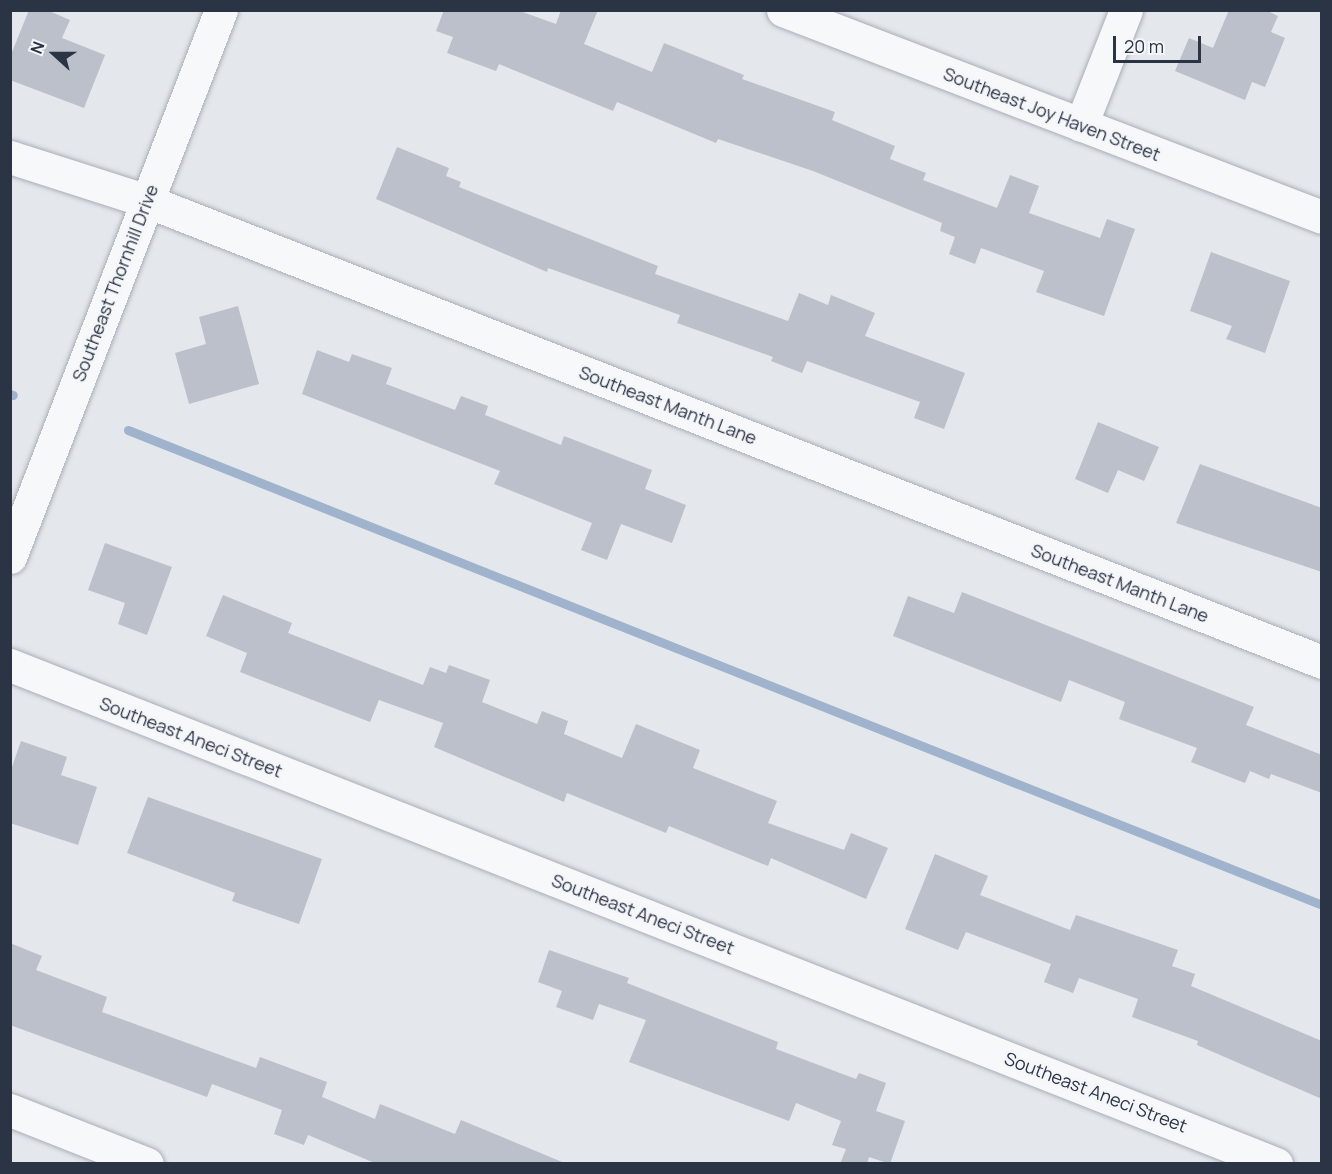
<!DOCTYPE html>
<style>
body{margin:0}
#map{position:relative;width:1332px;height:1174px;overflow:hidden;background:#e4e7ec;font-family:Manrope,sans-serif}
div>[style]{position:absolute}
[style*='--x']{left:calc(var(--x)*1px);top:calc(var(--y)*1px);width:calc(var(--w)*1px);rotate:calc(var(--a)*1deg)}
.stream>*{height:9px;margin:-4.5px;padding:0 4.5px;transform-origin:4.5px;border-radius:4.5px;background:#9fb4cc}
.building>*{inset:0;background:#bbc0ca}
.roads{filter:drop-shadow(0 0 2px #a9aeb7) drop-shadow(0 0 2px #a9aeb7)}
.minor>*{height:33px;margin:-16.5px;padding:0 16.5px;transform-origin:16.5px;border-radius:16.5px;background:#f7f8fa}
.tertiary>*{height:33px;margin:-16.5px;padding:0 16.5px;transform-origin:16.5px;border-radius:16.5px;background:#f7f8fa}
span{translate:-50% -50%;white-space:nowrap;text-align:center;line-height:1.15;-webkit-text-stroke:5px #f4f6f9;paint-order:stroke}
.street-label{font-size:18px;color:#2b3445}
.frame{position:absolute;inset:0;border:12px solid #2b3445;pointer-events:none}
.north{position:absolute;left:24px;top:24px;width:60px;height:60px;-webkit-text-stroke:4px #f4f6f9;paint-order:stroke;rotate:291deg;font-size:16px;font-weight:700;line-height:24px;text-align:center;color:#2b3445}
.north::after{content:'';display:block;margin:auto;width:21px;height:27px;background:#2b3445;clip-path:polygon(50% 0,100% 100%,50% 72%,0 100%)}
.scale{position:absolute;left:1113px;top:36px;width:88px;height:27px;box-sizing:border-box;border:3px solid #2b3445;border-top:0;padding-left:8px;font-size:18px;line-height:21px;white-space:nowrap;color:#2b3445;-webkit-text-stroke:4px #f4f6f9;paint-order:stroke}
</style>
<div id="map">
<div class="stream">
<i style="--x:10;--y:394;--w:3;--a:18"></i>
<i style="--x:128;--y:430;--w:1285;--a:21.69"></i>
</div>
<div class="building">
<i style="clip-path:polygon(29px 10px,47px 10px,70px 20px,62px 38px,105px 55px,84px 108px,10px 80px,10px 57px)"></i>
<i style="clip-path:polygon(444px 10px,517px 10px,556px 24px,561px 10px,598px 10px,584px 44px,652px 72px,664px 43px,744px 75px,742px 79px,835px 112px,832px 120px,895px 146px,890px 159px,926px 173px,923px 180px,997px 208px,1010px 175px,1039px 186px,1029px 213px,1100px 238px,1107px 219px,1135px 229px,1104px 316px,1036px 292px,1044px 271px,981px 248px,975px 264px,949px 254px,955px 237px,940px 231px,942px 223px,813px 171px,718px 139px,716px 143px,617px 102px,613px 111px,499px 64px,496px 71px,447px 53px,453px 37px,436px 31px)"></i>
<i style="clip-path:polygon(1229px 10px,1265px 10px,1278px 16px,1271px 32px,1285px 38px,1265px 87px,1252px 82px,1245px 100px,1175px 71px,1189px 38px,1213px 48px)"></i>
<i style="clip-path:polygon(397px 147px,449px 168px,446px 176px,461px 182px,459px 187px,658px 266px,655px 274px,788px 321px,799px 293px,828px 305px,831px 295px,875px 313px,865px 336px,965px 373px,944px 429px,914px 418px,920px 402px,807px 361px,802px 373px,771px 361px,773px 357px,677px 323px,680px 315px,548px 268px,547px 272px,376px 199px)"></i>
<i style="clip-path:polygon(1211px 252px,1290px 281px,1265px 353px,1226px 339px,1232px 326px,1190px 311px)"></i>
<i style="clip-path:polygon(238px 306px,259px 384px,189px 404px,175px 353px,206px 344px,199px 317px)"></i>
<i style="clip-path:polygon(317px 350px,349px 362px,352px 354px,392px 368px,386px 384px,455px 410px,461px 396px,488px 406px,485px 415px,561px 445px,564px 436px,652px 470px,645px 489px,686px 505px,672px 543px,621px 524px,607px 560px,581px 550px,592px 523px,494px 484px,500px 471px,302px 394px)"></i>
<i style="clip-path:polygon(1098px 422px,1159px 447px,1144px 481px,1118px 470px,1108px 493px,1075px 479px)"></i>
<i style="clip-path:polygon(1200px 464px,1322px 508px,1322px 572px,1176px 523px)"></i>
<i style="clip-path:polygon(105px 543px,172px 567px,147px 635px,118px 624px,125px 603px,88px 590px)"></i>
<i style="clip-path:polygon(962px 592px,1254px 707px,1246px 725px,1322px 755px,1322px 793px,1271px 774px,1269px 779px,1250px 771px,1245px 783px,1191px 762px,1197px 748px,1119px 719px,1125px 702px,1069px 680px,1061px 702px,893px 636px,908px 596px,954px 613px)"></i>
<i style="clip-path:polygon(223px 595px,292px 623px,288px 633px,423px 685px,430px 667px,446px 673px,449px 665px,490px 680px,482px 702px,537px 724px,542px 711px,568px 721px,564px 734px,622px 758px,636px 724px,700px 750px,693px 768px,777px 801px,768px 823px,844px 850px,851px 833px,888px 848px,866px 899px,771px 858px,768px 866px,669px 826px,666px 833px,567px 793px,564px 802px,434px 747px,443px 723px,379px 700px,370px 722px,240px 672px,247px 653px,206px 636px)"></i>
<i style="clip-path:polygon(21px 741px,67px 757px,61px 775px,97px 787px,78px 845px,10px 823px,10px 773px)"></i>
<i style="clip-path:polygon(148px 797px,322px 859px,299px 924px,232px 901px,235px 893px,127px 853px)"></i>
<i style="clip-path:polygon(935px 854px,988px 876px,980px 895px,1070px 930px,1076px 915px,1178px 950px,1172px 966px,1195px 974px,1191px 986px,1322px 1041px,1322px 1099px,1197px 1045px,1198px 1041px,1132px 1017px,1138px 999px,1079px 978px,1073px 993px,1044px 982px,1051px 964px,966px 932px,958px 950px,905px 929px)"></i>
<i style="clip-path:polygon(10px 943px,42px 956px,36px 970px,107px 997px,102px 1012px,256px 1068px,260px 1057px,327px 1082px,322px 1097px,375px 1119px,380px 1104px,455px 1134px,461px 1120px,567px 1164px,377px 1164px,308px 1135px,304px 1145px,274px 1134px,282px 1110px,212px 1084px,207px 1097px,10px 1025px)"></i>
<i style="clip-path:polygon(549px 950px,629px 978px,627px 983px,778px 1042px,776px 1049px,856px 1079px,859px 1073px,886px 1083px,876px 1111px,905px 1121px,890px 1164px,869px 1157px,867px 1164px,840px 1164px,846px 1149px,832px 1145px,841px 1121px,796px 1103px,789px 1121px,629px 1062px,646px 1020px,599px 1004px,593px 1020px,556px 1007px,562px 991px,538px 982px)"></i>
</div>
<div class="roads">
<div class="minor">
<i style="--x:783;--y:10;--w:577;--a:21.01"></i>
<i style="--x:1081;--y:125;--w:123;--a:-68.6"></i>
<i style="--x:10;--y:157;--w:144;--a:17.8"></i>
<i style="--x:147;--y:201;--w:1262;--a:21.42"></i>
<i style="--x:10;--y:665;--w:1361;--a:21.51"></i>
<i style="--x:10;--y:1110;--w:147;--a:21.5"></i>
</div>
<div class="tertiary">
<i style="--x:10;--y:557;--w:586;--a:-68.91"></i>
</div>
</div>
<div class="street-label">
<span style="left:1052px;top:114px;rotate:21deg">Southeast Joy Haven Street</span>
<span style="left:115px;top:283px;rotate:-69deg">Southeast Thornhill Drive</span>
<span style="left:668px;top:405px;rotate:21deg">Southeast Manth Lane</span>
<span style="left:1120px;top:583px;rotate:21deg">Southeast Manth Lane</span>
<span style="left:191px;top:737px;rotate:21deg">Southeast Aneci Street</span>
<span style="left:643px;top:914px;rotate:21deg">Southeast Aneci Street</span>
<span style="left:1096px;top:1092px;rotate:21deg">Southeast Aneci Street</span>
</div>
<div class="frame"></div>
<div class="north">N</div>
<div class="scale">20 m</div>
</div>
